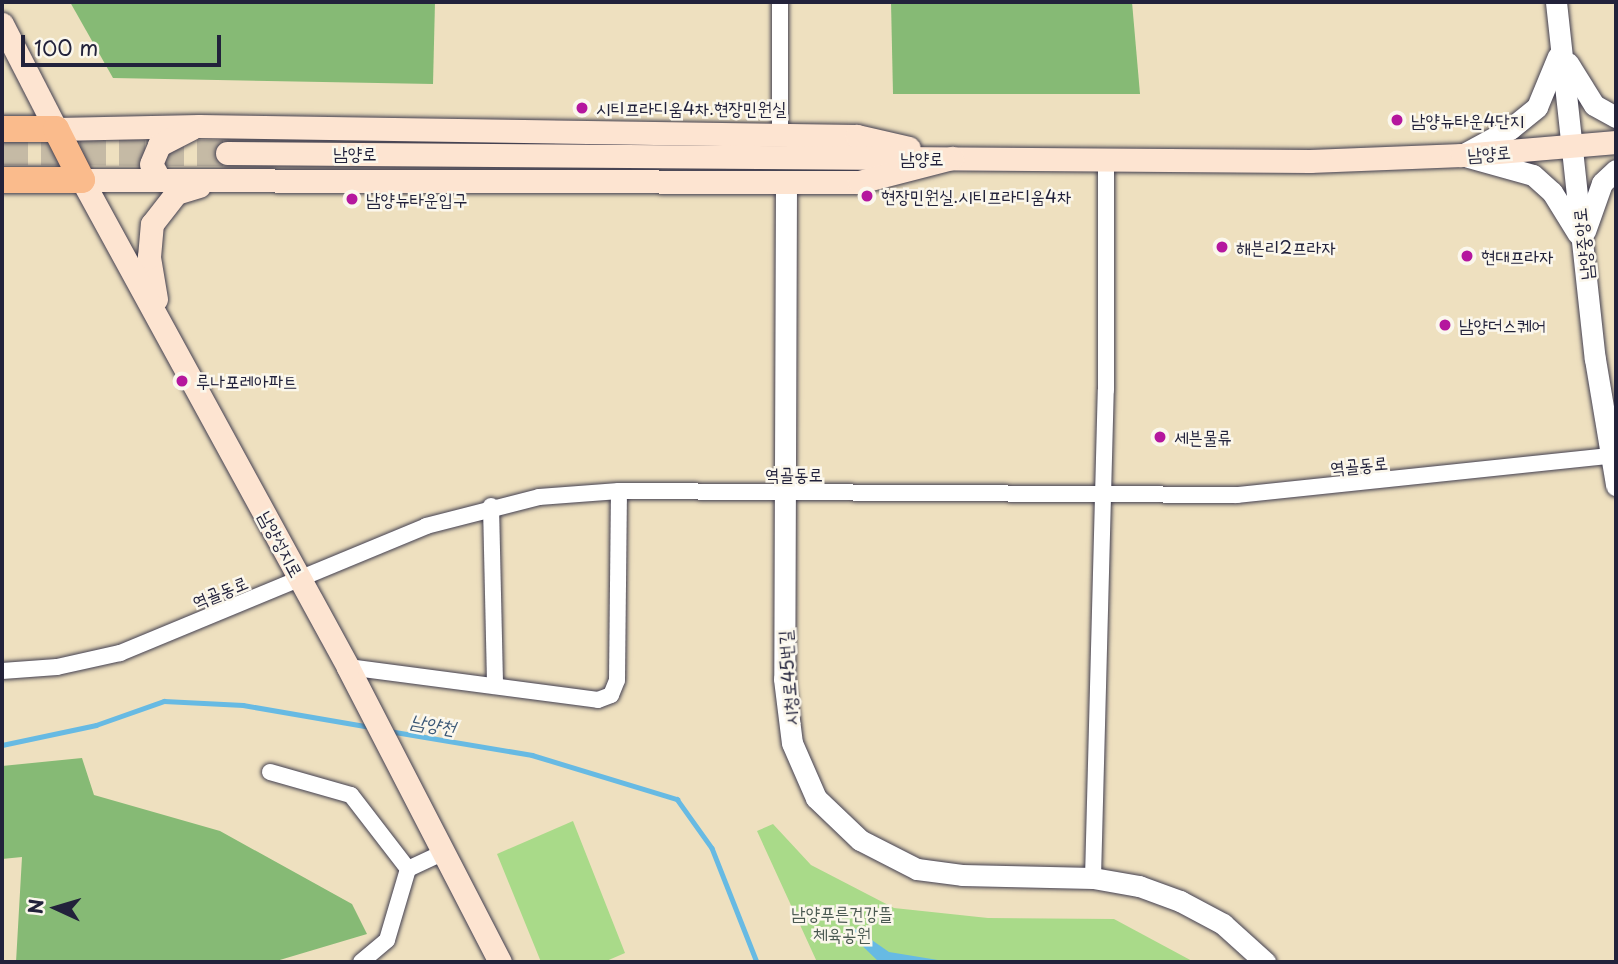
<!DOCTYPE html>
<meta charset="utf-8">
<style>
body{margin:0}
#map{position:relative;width:1618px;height:964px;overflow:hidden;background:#eee0bf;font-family:"Playpen Sans","Poor Story",sans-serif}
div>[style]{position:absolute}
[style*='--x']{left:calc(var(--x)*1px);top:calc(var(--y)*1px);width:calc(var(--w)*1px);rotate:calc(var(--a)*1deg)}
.green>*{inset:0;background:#a9da89}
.forest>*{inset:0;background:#86ba75}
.water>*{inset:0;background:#67bae3}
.stream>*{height:4.5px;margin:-2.25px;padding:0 2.25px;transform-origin:2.25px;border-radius:2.25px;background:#67bae3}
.primary-tunnel>*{height:26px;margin-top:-13px;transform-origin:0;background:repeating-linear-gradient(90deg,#c5baa5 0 26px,transparent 0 39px)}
.roads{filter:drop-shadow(0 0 2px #413e4f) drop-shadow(0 0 2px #413e4f)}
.minor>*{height:16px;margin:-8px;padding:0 8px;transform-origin:8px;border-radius:8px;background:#fff}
.tertiary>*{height:21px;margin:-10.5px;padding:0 10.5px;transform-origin:10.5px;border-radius:10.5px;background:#fff}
.secondary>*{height:23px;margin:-11.5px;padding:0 11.5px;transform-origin:11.5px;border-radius:11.5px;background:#fde4d1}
.primary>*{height:26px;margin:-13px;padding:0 13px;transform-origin:13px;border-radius:13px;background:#fabb8c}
.dots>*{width:19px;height:19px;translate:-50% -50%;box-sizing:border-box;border:4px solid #fbf7ec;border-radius:50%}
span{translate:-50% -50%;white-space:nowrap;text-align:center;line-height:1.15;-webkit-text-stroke:5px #fbf7ec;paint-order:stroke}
.poi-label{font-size:18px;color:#22223b}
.left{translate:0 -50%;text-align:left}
.street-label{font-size:18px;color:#22223b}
.park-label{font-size:18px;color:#4a5952}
.water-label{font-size:19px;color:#3a5776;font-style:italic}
.frame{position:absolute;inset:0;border:4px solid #22223b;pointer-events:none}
.north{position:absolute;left:21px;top:873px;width:70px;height:70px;-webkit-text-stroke:5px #fbf7ec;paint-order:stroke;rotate:274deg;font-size:19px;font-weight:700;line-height:28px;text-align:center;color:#22223b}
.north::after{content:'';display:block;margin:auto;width:24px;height:32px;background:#22223b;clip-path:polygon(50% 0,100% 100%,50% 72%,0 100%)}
.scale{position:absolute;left:21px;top:35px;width:200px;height:32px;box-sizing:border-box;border:4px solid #22223b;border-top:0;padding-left:9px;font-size:21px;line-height:24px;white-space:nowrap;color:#22223b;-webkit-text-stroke:5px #fbf7ec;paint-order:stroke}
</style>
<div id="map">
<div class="green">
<i style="clip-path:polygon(573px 821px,625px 953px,604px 962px,541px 962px,497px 854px)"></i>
<i style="clip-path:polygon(773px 824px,811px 865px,894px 908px,988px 918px,1114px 919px,1194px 962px,817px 962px,757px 831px)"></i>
</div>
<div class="forest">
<i style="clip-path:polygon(70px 2px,435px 2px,433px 84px,113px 78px)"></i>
<i style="clip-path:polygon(891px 2px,1132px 2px,1140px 94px,893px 94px)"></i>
<i style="clip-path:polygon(82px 758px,94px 795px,220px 831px,352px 904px,367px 934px,273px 962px,16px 962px,22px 857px,2px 859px,2px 766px)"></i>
</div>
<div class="water">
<i style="clip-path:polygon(856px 929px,889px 952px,950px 962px,879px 962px,849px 933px)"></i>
</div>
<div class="stream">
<i style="--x:389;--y:731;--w:145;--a:9.5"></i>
<i style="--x:532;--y:755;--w:152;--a:16.9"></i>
<i style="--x:677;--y:799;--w:60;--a:54.5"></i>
<i style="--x:712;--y:848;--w:123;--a:68.5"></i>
<i style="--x:2;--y:745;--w:96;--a:-12"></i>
<i style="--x:96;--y:725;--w:72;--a:-19.4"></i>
<i style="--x:164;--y:701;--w:79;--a:2.9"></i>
<i style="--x:243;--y:705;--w:129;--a:9.8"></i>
</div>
<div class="primary-tunnel">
<i style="--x:2;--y:152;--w:225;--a:0.3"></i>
</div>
<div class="roads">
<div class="minor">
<i style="--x:780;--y:135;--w:133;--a:-90"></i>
<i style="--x:491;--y:506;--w:180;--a:88.7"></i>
<i style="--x:348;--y:667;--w:252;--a:7.5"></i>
<i style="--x:598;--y:700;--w:14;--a:-21"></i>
<i style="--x:611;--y:695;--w:16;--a:-68"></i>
<i style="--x:617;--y:680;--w:189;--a:-89.4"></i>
<i style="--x:2;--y:671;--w:55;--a:-4.2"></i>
<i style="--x:57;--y:667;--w:65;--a:-12.5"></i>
<i style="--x:120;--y:653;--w:331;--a:-22.5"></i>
<i style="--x:426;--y:526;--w:117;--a:-14.4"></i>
<i style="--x:539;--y:497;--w:80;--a:-4.3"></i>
<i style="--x:619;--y:491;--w:618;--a:0.37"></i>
<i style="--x:1237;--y:495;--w:381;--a:-6"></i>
<i style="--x:270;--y:772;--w:84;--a:15.9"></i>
<i style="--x:351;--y:795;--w:93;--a:52.4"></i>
<i style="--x:1093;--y:878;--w:488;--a:-88.5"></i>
<i style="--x:1106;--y:390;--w:232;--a:-90"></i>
<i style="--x:361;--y:962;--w:34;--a:-40"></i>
<i style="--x:387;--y:940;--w:74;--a:-73.5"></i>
<i style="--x:408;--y:869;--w:40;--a:-25"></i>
</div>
<div class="tertiary">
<i style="--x:1556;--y:2;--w:359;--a:83.8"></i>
<i style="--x:1595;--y:359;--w:128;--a:80.5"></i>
<i style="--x:1568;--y:63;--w:49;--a:58.2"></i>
<i style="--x:1594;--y:105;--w:25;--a:29"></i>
<i style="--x:1462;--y:155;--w:55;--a:-28.4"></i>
<i style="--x:1510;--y:129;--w:35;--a:-39"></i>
<i style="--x:1537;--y:107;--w:55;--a:-67.6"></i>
<i style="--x:1468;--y:157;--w:67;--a:15.5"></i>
<i style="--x:1533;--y:175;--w:25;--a:42"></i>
<i style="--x:1552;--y:192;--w:49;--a:58.2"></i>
<i style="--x:786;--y:182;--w:497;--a:90.2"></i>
<i style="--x:784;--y:679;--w:64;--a:82.9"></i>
<i style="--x:792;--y:743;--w:60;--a:66.4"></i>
<i style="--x:816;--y:798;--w:61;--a:43.7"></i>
<i style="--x:860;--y:840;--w:64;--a:27"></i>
<i style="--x:917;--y:869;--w:45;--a:7.6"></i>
<i style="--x:962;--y:875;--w:131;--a:1.3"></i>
<i style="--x:1093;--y:878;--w:47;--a:9.9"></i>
<i style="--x:1139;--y:886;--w:44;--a:20.1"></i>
<i style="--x:1180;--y:901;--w:49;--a:28.1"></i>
<i style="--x:1223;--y:924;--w:57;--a:42.1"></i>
<i style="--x:1585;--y:231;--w:51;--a:-70.5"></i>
<i style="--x:1602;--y:183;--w:19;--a:-43"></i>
</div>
<div class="secondary">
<i style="--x:2;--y:24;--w:118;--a:62.8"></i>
<i style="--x:56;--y:129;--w:143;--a:-1.2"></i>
<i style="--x:199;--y:126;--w:658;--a:0.87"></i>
<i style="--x:857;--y:136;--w:53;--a:13"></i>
<i style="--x:227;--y:153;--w:1083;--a:0.42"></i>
<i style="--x:1310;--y:161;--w:152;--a:-2.3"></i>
<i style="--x:1462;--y:155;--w:155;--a:-4.8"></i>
<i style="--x:160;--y:180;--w:18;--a:-119"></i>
<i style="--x:151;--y:164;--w:21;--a:-67"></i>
<i style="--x:159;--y:145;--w:35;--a:-27"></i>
<i style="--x:156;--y:299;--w:43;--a:-99.5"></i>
<i style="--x:149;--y:257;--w:33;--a:-85"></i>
<i style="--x:152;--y:224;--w:39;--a:-52"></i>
<i style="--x:176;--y:193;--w:24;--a:-17"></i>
<i style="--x:500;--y:962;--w:332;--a:-117.3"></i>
<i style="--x:348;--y:667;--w:555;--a:-118.64"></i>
<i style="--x:82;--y:180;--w:777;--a:0.15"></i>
<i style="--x:859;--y:182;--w:96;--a:-14.5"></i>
</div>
<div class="primary">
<i style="--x:2;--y:129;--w:54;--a:0"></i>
<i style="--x:56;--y:129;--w:57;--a:63"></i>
<i style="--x:82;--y:180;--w:80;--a:180"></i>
</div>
</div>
<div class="dots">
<i style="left:582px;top:108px;background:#b5179e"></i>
<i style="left:1397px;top:120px;background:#b5179e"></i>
<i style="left:867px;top:196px;background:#b5179e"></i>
<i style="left:352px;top:199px;background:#b5179e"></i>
<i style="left:1222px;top:247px;background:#b5179e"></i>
<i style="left:1467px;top:256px;background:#b5179e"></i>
<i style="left:1445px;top:325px;background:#b5179e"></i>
<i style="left:182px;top:381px;background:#b5179e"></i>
<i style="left:1160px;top:437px;background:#b5179e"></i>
</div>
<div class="poi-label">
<span class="left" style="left:596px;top:108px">시티프라디움4차.현장민원실</span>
<span class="left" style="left:1411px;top:120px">남양뉴타운4단지</span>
<span class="left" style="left:881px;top:196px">현장민원실.시티프라디움4차</span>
<span class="left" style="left:366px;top:199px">남양뉴타운입구</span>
<span class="left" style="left:1236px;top:247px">해븐리2프라자</span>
<span class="left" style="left:1481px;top:256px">현대프라자</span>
<span class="left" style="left:1459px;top:325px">남양더스퀘어</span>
<span class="left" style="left:196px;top:381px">루나포레아파트</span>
<span class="left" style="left:1174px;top:437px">세븐물류</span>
</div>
<div class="street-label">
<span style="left:355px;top:153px">남양로</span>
<span style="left:1489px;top:153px;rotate:-4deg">남양로</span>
<span style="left:922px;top:158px">남양로</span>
<span style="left:1583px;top:244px;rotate:-96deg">남양중앙로</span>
<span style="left:1359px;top:465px;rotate:-5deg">역골동로</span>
<span style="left:794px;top:474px">역골동로</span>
<span style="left:281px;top:544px;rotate:62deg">남양성지로</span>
<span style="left:220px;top:592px;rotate:-22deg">역골동로</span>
<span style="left:788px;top:678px;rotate:-94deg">시청로45번길</span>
</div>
<div class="park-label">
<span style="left:842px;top:924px">남양푸른건강뜰<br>체육공원</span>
</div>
<div class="water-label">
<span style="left:433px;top:724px;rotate:10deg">남양천</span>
</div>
<div class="frame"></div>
<div class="north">N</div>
<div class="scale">100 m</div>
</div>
